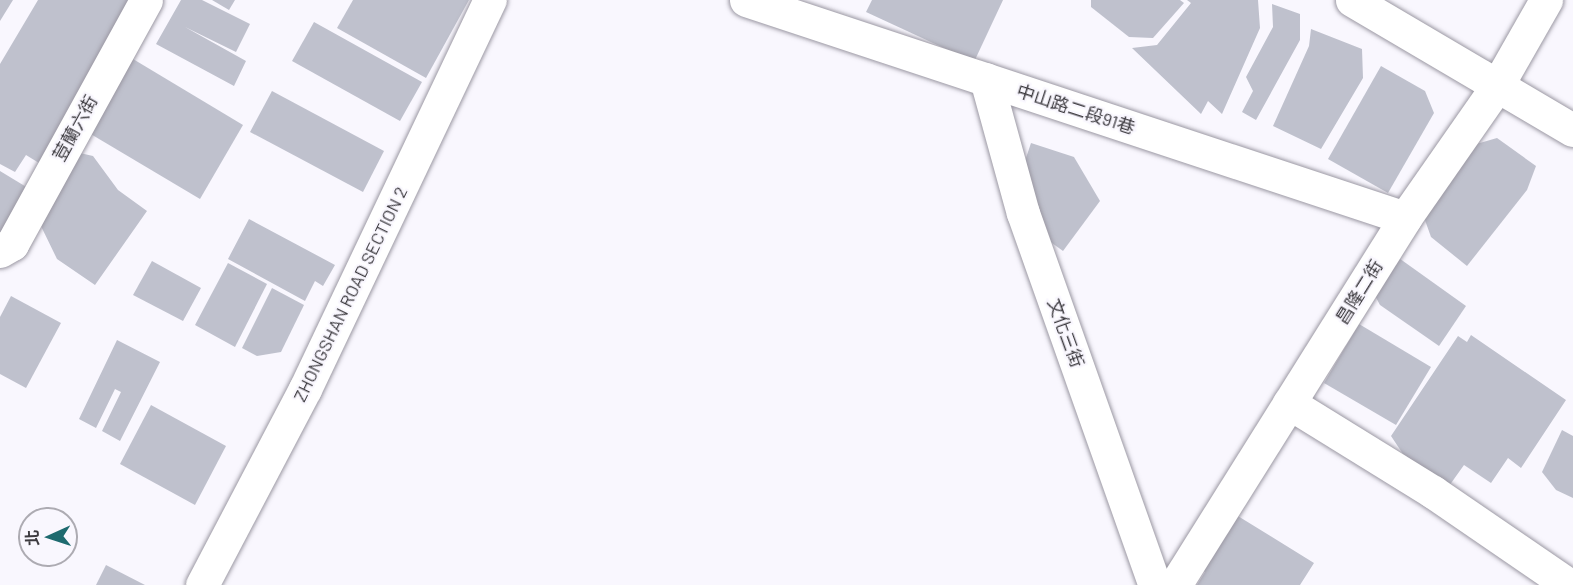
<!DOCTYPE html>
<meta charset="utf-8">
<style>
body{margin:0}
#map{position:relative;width:1573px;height:585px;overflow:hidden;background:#f9f7fe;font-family:Barlow,"Noto Sans TC",sans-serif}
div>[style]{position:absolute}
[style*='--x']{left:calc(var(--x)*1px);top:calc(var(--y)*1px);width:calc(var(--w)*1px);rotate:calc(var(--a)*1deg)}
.building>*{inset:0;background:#bfc1cd}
.roads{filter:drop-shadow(0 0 2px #9b98a3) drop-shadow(0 0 2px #9b98a3)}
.street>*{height:33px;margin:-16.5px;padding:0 16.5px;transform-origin:16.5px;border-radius:16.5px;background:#fff}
.secondary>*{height:33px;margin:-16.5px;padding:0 16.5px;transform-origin:16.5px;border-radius:16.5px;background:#fff}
span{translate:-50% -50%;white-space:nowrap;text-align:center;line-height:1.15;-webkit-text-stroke:4.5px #f9f7fe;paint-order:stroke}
.street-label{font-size:18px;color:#3c3a3f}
.north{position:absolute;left:18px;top:507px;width:60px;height:60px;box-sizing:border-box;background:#f9f7fe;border:2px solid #adabb2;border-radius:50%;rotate:267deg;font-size:16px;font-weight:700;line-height:24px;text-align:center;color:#3c3a3f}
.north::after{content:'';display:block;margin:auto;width:21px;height:27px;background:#1e6a6f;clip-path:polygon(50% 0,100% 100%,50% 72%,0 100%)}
</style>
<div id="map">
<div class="building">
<i style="clip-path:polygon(0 0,13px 0,0 21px)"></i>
<i style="clip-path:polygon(38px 0,135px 0,39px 163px,26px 155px,15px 172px,0 164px,0 64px)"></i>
<i style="clip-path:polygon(181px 0,202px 0,250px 24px,236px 52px,185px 27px,246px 61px,234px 86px,156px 44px)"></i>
<i style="clip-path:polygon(212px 0,235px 0,229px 10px)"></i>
<i style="clip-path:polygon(353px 0,469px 0,426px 78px,337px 28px)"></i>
<i style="clip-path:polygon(872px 0,1003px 0,974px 62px,866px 12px)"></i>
<i style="clip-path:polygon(1091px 0,1180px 0,1184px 3px,1153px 38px,1129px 37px,1091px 7px)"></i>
<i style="clip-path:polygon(1187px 0,1258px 0,1260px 28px,1222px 114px,1208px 101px,1201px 114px,1132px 48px,1157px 45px,1191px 3px)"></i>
<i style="clip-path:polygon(1272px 4px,1300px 14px,1300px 40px,1256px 120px,1242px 112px,1253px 91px,1246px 77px,1273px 27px)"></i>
<i style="clip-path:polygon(314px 22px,422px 82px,400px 121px,292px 61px)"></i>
<i style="clip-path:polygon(1311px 29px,1362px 49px,1363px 78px,1321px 149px,1273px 126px,1309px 46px)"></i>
<i style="clip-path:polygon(133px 59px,243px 125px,200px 199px,89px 133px)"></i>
<i style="clip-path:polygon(1381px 66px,1425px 91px,1434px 113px,1388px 193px,1328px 159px)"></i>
<i style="clip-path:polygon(272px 91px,384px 151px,363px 192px,250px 132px)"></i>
<i style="clip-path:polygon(1497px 138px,1536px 166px,1527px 190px,1467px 266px,1431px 237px,1421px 209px,1466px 147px)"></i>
<i style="clip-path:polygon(1031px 143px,1074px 157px,1100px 201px,1063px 251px,1027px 225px,1016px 188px)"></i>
<i style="clip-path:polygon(71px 151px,93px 156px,118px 190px,147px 211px,95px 285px,57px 259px,39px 222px)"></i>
<i style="clip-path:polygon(0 171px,28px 188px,0 235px)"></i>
<i style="clip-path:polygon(249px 219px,335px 265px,323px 286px,315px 281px,305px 301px,228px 259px)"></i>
<i style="clip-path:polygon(1396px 256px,1466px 306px,1439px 346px,1380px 305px,1372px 290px)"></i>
<i style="clip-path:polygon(152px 261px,201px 288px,183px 321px,133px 295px)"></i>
<i style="clip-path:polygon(228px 263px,267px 284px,235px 347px,195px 325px)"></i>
<i style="clip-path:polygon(272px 288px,304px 305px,281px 352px,257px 356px,242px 348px)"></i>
<i style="clip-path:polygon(11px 296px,61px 323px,26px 388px,0 374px,0 317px)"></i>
<i style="clip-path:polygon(1359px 324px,1431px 367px,1396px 425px,1324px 383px)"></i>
<i style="clip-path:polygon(1471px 335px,1566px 400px,1521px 468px,1508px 458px,1491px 483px,1464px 465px,1449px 486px,1403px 454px,1391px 436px,1458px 336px,1467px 342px)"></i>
<i style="clip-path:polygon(117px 340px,160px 362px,120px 441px,102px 431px,121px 392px,115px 389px,96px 428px,79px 419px)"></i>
<i style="clip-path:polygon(151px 405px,226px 446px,195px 505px,120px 464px)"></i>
<i style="clip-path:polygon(1562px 430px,1573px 436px,1573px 498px,1556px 490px,1542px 472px)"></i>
<i style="clip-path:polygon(1233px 513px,1314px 563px,1300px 585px,1197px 585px,1205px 572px,1200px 568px)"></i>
<i style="clip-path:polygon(106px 565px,145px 585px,96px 585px)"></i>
</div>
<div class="roads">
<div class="street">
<i style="--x:746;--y:0;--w:694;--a:18.3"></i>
<i style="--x:1352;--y:0;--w:256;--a:30.5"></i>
<i style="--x:986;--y:79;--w:139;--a:74.6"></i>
<i style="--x:1023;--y:213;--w:395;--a:70.5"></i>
<i style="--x:0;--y:251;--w:14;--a:-30"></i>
<i style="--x:12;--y:244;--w:278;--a:-61.2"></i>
<i style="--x:1289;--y:403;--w:169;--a:31.7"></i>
<i style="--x:1433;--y:492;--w:165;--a:34.4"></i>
<i style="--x:1175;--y:585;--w:433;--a:-57.9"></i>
<i style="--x:1405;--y:218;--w:161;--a:-55.1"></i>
<i style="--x:1497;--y:86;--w:99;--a:-60.3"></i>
</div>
<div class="secondary">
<i style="--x:202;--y:585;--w:221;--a:-62.3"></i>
<i style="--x:305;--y:389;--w:431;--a:-64.6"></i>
</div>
</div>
<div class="street-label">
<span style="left:1076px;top:109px;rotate:18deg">中山路二段91巷</span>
<span style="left:75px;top:128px;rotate:-61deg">荳蘭六街</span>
<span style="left:1359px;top:292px;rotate:-58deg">昌隆二街</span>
<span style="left:350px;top:294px;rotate:-64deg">ZHONGSHAN ROAD SECTION 2</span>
<span style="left:1066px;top:333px;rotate:70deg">文化三街</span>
</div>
<div class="north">北</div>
</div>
